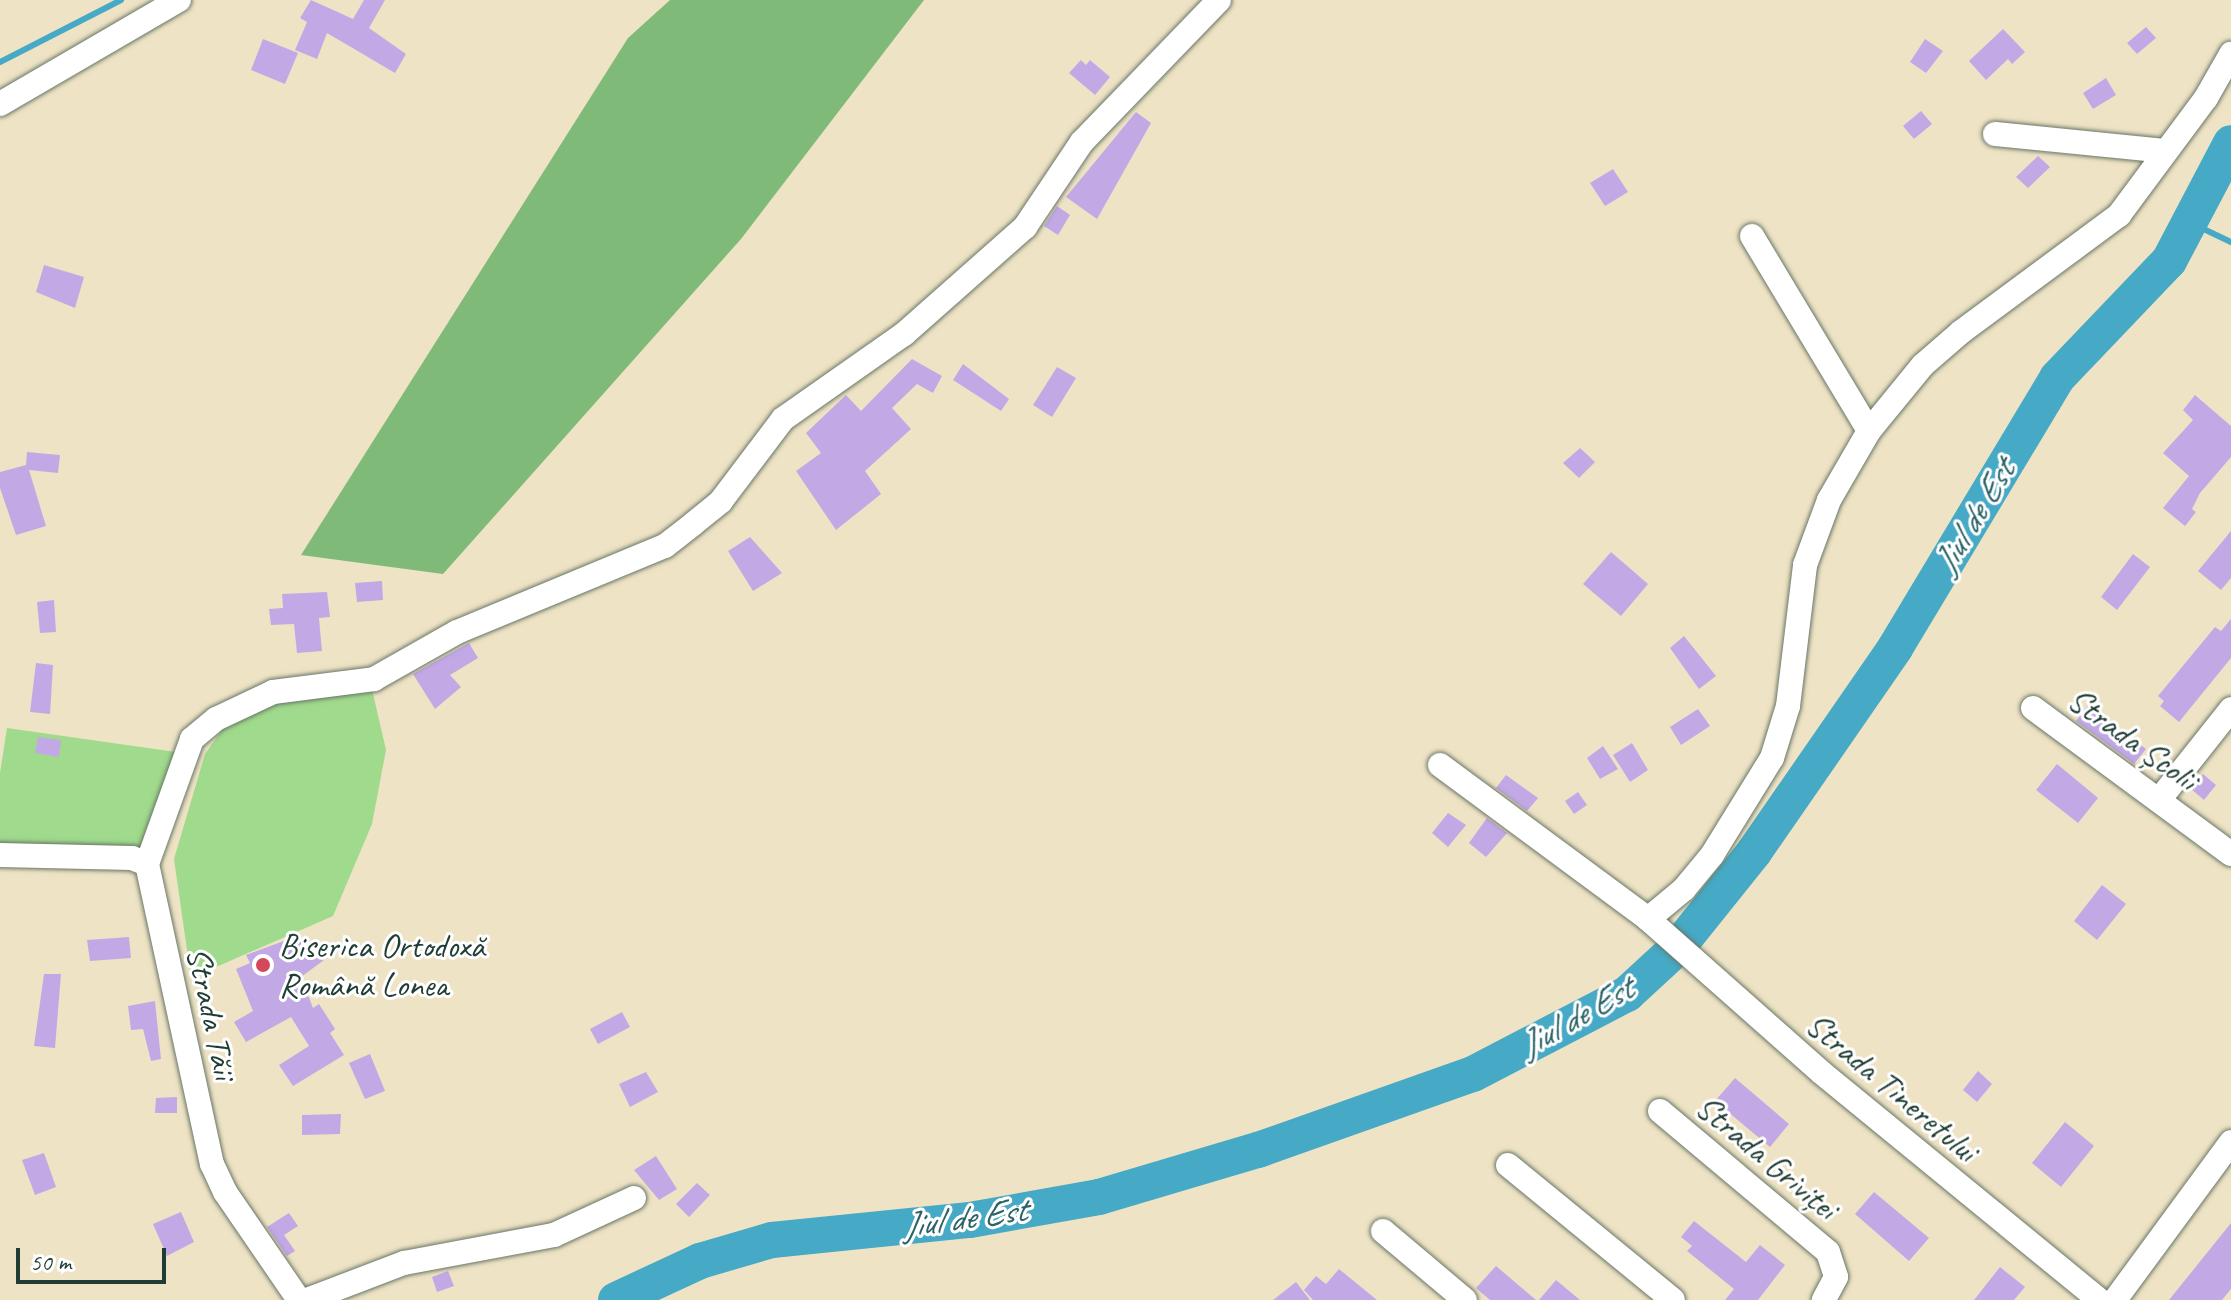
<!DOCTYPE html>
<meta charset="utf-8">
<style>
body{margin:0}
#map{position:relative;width:2231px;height:1300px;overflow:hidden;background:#efe3c5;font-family:Caveat,sans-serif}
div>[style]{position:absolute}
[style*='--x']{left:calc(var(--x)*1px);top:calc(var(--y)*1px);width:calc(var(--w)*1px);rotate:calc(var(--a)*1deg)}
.green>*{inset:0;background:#a0da8c}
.forest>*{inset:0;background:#80ba78}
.stream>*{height:6px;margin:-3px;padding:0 3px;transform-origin:3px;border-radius:3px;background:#46a9c5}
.river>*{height:36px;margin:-18px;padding:0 18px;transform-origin:18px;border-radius:18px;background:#46a9c5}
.building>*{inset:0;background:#c2a9e6}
.roads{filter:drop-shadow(0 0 2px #687767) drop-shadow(0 0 2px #687767)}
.minor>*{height:24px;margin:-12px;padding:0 12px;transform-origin:12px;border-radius:12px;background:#fff}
.dots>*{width:22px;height:22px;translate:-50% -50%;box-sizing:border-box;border:4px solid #fff;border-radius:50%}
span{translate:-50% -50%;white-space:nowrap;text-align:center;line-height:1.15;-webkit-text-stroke:6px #fff;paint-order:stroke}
.street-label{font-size:34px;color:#1f3d34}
.poi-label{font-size:34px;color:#1f3d34}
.left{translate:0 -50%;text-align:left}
.water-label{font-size:36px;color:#2d6367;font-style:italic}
.scale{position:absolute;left:16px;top:1248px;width:150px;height:36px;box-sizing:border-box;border:4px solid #1f3d34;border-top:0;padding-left:10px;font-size:24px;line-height:28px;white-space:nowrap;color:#1f3d34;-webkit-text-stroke:6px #fff;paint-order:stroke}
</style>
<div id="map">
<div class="green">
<i style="clip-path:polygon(371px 685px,386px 750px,372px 824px,333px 916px,191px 978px,174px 859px,205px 754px,222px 730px,271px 700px)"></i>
<i style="clip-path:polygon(7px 728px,176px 752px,144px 846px,135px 851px,0 848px,0 773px)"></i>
</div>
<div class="forest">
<i style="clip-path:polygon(670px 0,924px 0,741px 239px,443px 574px,301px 555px,628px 38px)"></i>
</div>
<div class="stream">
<i style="--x:0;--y:62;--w:136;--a:-27.1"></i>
<i style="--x:2189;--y:222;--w:47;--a:25.5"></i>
</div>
<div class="river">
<i style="--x:616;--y:1300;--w:93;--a:-24.9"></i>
<i style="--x:700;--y:1261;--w:75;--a:-16.3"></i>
<i style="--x:772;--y:1240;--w:199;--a:-5.8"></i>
<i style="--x:970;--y:1220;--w:131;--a:-10.1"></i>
<i style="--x:1099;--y:1197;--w:166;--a:-16.5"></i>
<i style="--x:1258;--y:1150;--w:228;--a:-19.5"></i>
<i style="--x:1473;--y:1074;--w:174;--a:-27.5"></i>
<i style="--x:1627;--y:994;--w:69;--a:-42.7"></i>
<i style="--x:1678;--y:947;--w:122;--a:-51.3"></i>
<i style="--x:1754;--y:852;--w:248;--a:-55.3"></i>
<i style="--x:1895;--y:648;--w:315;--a:-59"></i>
<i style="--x:2057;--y:378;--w:162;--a:-46.3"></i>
<i style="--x:2169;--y:261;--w:133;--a:-62.3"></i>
</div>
<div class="building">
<i style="clip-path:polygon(311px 0,353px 19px,364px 0,385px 0,369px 28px,406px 54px,395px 73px,327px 33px,317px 59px,295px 50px,307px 22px,300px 18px)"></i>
<i style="clip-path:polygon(2146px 27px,2156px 38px,2137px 54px,2127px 43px)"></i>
<i style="clip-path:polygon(2003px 29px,2025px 52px,2012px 64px,2008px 59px,1986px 80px,1969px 61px)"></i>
<i style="clip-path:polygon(263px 39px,298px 53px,285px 84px,251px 70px)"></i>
<i style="clip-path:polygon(1925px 39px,1943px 51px,1926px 73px,1910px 62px)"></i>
<i style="clip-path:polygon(1081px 60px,1086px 65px,1090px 60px,1110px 77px,1095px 95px,1069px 73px)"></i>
<i style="clip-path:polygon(2106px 78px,2116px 95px,2093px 109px,2083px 93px)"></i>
<i style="clip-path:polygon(1921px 111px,1932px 124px,1914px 139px,1903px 126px)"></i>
<i style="clip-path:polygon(1136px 112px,1151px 123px,1097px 219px,1066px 197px)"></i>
<i style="clip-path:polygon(2038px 156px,2050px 167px,2028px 188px,2016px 177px)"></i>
<i style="clip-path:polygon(1613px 169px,1628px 192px,1605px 206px,1590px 183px)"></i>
<i style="clip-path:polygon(1057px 206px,1070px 215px,1058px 235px,1044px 226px)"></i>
<i style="clip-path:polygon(44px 265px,84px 277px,75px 308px,36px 292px)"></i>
<i style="clip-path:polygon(912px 359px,942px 376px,933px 393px,917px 384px,892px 408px,911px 429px,865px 471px,881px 494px,836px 530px,796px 471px,821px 453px,806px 433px,846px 395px,861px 411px)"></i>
<i style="clip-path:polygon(963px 364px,1009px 399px,1001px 411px,953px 380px)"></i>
<i style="clip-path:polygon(1057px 367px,1076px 378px,1052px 417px,1033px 405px)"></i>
<i style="clip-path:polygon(2195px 395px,2231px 426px,2231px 457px,2200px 493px,2192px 509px,2196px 512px,2185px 526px,2163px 508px,2189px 476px,2163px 453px,2193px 420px,2183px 410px)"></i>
<i style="clip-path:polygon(1580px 448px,1595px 462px,1579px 478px,1563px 463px)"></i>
<i style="clip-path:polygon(27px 452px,60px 455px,58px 473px,29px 470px,46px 526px,16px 535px,0 488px,0 472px,26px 465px)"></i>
<i style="clip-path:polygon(2231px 531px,2231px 578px,2221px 590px,2198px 571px)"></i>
<i style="clip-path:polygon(750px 537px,782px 573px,753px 591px,728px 551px)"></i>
<i style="clip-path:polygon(1611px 552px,1648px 584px,1621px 616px,1583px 584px)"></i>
<i style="clip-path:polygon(2133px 554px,2150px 567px,2117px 610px,2101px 597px)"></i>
<i style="clip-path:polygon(382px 581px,383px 600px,357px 602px,355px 583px)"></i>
<i style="clip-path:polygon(327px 592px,330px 617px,319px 618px,322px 651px,297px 653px,294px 624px,271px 625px,269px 609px,283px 608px,282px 594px)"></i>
<i style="clip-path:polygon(54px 600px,56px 632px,40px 633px,37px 602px)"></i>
<i style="clip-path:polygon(2231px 619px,2231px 658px,2179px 722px,2160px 706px,2164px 701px,2158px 696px,2215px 627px,2221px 631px)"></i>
<i style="clip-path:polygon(1684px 636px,1716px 676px,1699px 689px,1670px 648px)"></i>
<i style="clip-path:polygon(469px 643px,478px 658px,450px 675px,461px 687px,435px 709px,413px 674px)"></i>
<i style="clip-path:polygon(36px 663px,53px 665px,50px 714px,30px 712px)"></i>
<i style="clip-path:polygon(2088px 705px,2146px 749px,2134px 764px,2076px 721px)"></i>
<i style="clip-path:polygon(1698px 709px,1710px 726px,1681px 745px,1670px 727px)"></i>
<i style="clip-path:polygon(38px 737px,61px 740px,59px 757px,35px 753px)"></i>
<i style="clip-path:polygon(1632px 743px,1648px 770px,1630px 782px,1613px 755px)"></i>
<i style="clip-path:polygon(1603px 746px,1618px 769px,1600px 779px,1587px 758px)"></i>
<i style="clip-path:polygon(2057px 764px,2098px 798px,2078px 823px,2036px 790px)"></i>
<i style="clip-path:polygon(2203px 774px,2216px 785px,2204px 800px,2191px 789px)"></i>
<i style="clip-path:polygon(1506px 775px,1538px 798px,1527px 811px,1496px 788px)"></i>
<i style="clip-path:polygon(1578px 792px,1587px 805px,1574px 814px,1565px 801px)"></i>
<i style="clip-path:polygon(1448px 813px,1466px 825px,1448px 847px,1432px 833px)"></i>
<i style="clip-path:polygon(1487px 818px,1507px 833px,1486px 857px,1469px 843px)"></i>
<i style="clip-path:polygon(2102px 885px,2126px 904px,2097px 940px,2074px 921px)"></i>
<i style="clip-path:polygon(300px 935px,303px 944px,316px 939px,324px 960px,301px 977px,313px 1008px,319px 1004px,335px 1029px,330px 1033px,344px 1055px,293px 1086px,279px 1065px,309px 1046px,291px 1017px,246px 1042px,234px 1022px,253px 1011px,236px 969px,250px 963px,246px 955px)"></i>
<i style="clip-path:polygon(129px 937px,131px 958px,90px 961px,87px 940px)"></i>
<i style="clip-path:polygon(44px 974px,61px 974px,55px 1048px,34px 1046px)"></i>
<i style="clip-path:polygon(155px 1001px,161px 1059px,151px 1061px,143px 1029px,131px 1030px,128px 1006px)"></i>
<i style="clip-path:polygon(622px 1012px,630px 1027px,598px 1044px,590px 1029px)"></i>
<i style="clip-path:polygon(370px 1054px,385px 1091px,365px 1099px,349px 1063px)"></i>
<i style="clip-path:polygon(1978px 1071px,1992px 1084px,1977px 1102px,1963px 1090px)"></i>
<i style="clip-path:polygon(646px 1072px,658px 1092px,630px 1107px,619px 1084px)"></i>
<i style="clip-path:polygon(1735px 1078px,1789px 1124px,1770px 1147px,1715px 1101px)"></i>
<i style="clip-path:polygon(177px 1097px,177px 1113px,155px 1113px,156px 1098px)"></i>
<i style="clip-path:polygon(341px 1114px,340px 1134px,302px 1135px,302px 1115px)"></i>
<i style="clip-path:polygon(2065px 1122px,2094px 1146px,2061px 1187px,2032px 1163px)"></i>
<i style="clip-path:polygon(44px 1153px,56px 1187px,35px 1195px,22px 1160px)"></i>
<i style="clip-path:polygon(656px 1156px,677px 1189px,659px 1200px,634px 1170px)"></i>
<i style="clip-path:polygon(697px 1183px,710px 1195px,689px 1217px,676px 1204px)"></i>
<i style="clip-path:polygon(1874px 1192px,1929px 1238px,1909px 1261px,1855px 1214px)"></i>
<i style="clip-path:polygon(181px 1212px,194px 1242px,167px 1256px,153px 1224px)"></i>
<i style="clip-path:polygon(289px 1213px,298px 1226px,284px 1235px,295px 1251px,287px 1256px,267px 1227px)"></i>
<i style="clip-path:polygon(1694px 1221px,1746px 1262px,1760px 1245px,1785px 1265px,1758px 1300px,1725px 1300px,1734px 1289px,1687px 1251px,1692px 1246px,1681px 1237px)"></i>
<i style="clip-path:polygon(2231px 1223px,2231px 1289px,2222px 1300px,2169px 1300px)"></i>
<i style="clip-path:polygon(1496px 1266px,1536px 1300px,1490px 1300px,1476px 1288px)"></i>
<i style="clip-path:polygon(2000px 1267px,2025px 1287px,2014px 1300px,1974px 1300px)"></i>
<i style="clip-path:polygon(1339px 1269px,1377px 1300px,1313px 1300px,1304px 1290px,1316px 1276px,1326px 1284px)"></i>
<i style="clip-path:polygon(448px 1271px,454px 1286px,437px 1292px,432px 1277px)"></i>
<i style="clip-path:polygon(1556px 1280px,1580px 1300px,1539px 1300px)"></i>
<i style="clip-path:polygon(1296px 1282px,1310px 1300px,1273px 1300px)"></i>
</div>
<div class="roads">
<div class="minor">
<i style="--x:0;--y:104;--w:207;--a:-30.2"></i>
<i style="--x:1995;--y:134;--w:171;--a:5.7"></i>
<i style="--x:1752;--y:236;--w:227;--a:59"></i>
<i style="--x:2033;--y:708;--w:246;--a:36.4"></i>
<i style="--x:1440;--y:765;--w:259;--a:36.5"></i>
<i style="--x:1648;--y:919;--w:232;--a:41.5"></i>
<i style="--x:1822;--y:1073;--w:358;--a:39.3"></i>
<i style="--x:2159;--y:800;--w:116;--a:-51.6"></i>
<i style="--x:0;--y:855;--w:132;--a:1.3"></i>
<i style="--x:132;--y:858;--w:16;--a:22"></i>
<i style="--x:147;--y:864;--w:307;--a:77.8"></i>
<i style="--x:212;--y:1164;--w:31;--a:65"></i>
<i style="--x:225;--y:1192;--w:131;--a:55.6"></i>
<i style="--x:147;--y:864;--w:133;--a:-70.2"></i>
<i style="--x:192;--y:739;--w:31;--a:-40"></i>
<i style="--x:216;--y:719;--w:63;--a:-25.3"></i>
<i style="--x:273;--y:692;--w:102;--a:-7.3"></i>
<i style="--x:374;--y:679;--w:95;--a:-29.5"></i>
<i style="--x:457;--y:632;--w:225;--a:-22.5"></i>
<i style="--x:665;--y:546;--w:36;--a:-38"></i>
<i style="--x:693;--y:524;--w:36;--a:-39"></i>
<i style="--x:721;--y:501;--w:103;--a:-52.9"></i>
<i style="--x:783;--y:419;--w:148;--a:-35.1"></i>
<i style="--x:904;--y:334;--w:162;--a:-41.5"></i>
<i style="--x:1025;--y:227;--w:102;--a:-56.2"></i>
<i style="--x:1082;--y:142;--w:197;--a:-46"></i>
<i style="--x:1648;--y:919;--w:47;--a:-39.8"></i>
<i style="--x:1684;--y:889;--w:44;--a:-50.5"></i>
<i style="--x:1712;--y:855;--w:114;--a:-58.3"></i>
<i style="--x:1772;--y:758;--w:54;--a:-72.9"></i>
<i style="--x:1788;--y:706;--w:142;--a:-83.1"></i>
<i style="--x:1805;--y:565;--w:69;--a:-69.7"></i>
<i style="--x:1829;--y:500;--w:80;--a:-59.9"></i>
<i style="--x:1869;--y:431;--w:85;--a:-50.7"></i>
<i style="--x:1923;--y:365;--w:50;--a:-41"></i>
<i style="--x:1961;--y:332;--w:197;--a:-36.5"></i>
<i style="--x:2119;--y:215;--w:146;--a:-53.4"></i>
<i style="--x:2206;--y:98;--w:51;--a:-60.4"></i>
<i style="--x:1660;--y:1111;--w:219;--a:40"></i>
<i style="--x:1828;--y:1252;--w:26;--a:72"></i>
<i style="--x:1836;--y:1277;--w:26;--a:118"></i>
<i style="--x:1508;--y:1165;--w:213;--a:39.3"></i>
<i style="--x:1383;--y:1231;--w:107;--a:40.1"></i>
<i style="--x:307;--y:1300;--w:104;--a:-20.9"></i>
<i style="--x:404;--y:1263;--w:153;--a:-10.6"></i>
<i style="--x:554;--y:1235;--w:88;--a:-24.8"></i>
<i style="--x:2115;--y:1300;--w:196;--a:-53.7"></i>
</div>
</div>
<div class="dots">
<i style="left:263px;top:965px;background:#d1495b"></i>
</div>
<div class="street-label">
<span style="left:2133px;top:739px;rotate:36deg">Strada Școlii</span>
<span style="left:212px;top:1013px;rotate:78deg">Strada Tăii</span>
<span style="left:1892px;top:1087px;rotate:40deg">Strada Tineretului</span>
<span style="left:1767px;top:1157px;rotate:40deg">Strada Griviței</span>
</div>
<div class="poi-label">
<span class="left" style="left:279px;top:965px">Biserica Ortodoxă<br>Română Lonea</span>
</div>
<div class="water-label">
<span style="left:1974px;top:517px;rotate:-59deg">Jiul de Est</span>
<span style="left:1576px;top:1017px;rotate:-30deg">Jiul de Est</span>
<span style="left:964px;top:1218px;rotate:-8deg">Jiul de Est</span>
</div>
<div class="scale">50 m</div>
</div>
